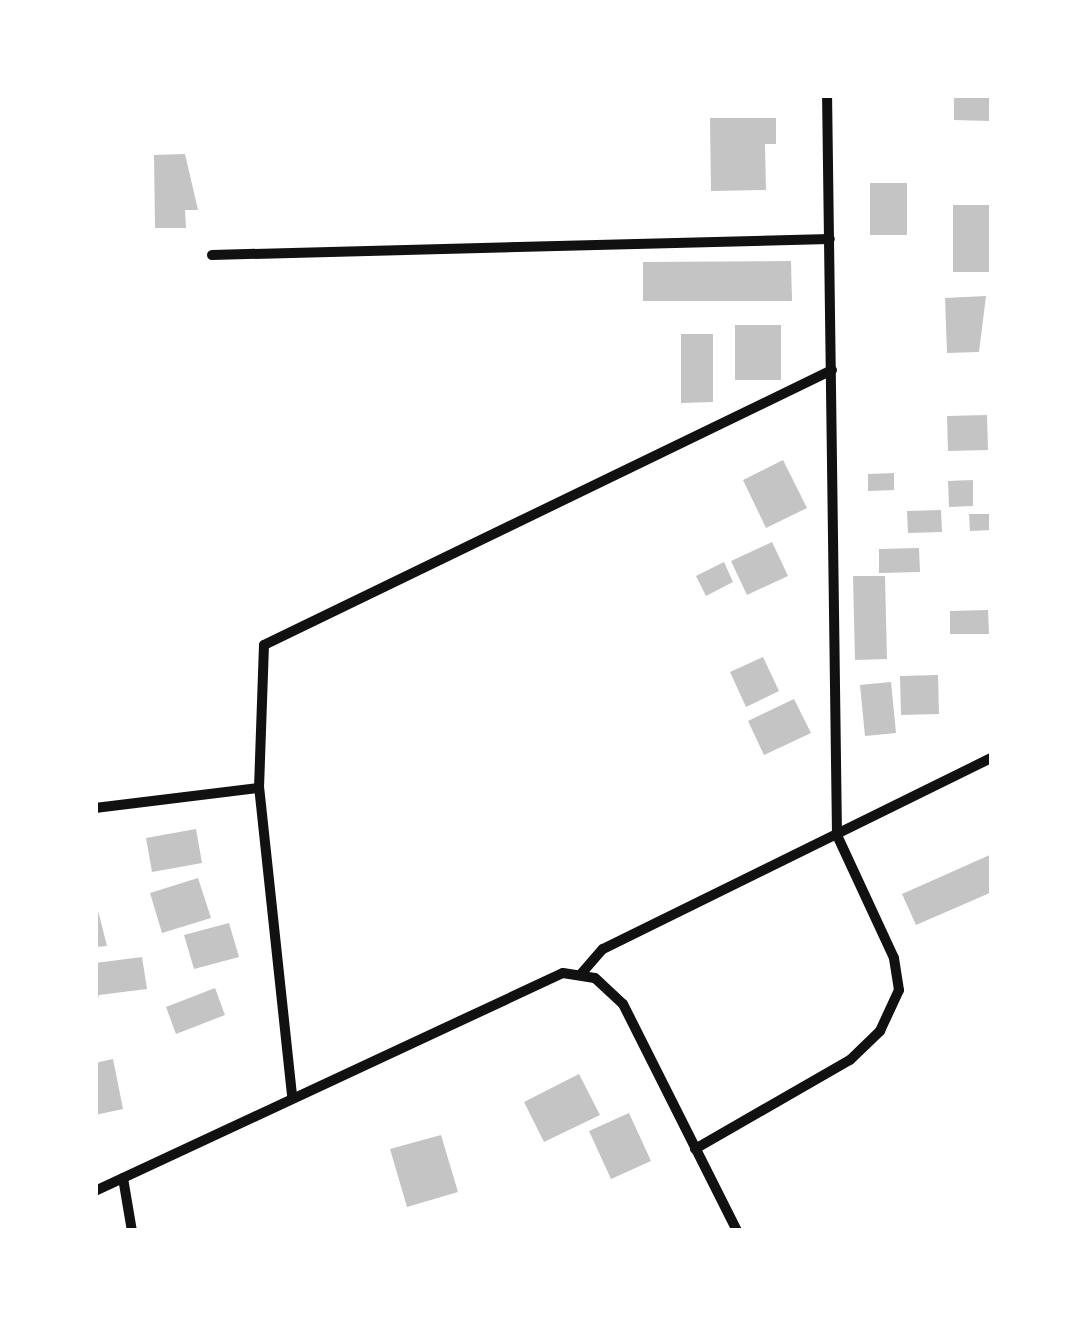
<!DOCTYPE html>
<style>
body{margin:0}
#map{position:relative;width:1087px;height:1326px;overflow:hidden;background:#fff;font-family:"Archivo Narrow",sans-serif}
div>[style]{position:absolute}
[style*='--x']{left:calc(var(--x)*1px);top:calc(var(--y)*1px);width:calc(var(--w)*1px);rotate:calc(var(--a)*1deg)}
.building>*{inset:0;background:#c4c4c4}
.minor>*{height:10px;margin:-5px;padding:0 5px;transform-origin:5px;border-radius:5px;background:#111}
span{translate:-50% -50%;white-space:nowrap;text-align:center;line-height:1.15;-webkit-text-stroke:8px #fff;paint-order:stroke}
.frame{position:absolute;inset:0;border:98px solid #fff;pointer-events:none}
</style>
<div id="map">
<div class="building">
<i style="clip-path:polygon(954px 95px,990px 95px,990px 121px,954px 120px)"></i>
<i style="clip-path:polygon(710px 118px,776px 118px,776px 144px,765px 144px,766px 190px,711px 191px)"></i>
<i style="clip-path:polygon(185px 154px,198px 210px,185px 210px,186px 228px,155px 228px,154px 155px)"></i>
<i style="clip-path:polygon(870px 183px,907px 183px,907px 235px,870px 235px)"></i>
<i style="clip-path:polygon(953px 205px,992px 205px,992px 272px,953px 272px)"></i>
<i style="clip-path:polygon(791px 261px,792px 301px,643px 301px,643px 262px)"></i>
<i style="clip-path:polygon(986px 296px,979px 352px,947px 353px,945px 298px)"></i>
<i style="clip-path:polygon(735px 325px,781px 325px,781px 380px,735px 380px)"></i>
<i style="clip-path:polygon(681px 334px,713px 334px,713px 402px,681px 403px)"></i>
<i style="clip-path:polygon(987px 415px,988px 450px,948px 451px,947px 416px)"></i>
<i style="clip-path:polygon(783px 460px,807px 508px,766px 528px,743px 480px)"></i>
<i style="clip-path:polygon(894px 473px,894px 490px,868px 491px,868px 474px)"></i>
<i style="clip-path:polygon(973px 480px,973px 506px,949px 507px,948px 481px)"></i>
<i style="clip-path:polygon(941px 510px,942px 532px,908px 533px,907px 511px)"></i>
<i style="clip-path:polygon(969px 514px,992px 514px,992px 530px,970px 531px)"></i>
<i style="clip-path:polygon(772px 542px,788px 576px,747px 595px,731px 561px)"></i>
<i style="clip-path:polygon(919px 548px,920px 572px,879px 573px,879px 549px)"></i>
<i style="clip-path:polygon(724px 562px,733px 582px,706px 596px,696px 576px)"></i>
<i style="clip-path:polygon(853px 576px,885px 576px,887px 659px,855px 660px)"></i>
<i style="clip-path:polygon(988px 610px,989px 634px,950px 634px,950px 611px)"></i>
<i style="clip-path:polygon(763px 657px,779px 691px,746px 707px,730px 672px)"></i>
<i style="clip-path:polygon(938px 675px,939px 714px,901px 715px,900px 676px)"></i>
<i style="clip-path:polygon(891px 682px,896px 733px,865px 736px,860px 685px)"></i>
<i style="clip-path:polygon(794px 699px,811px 733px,764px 755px,748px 721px)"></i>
<i style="clip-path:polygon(196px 829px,202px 863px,152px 872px,146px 838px)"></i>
<i style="clip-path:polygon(992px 854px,992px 892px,916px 925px,902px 894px)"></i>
<i style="clip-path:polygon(198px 878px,211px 918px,162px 933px,150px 893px)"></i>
<i style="clip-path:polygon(95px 899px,107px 946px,95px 947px)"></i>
<i style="clip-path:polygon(229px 923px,239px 957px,194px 969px,184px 935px)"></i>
<i style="clip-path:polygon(142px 957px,147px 989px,99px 995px,95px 1011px,95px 963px)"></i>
<i style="clip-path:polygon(215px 988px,225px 1015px,176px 1034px,166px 1007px)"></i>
<i style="clip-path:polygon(113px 1059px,123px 1109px,95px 1115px,95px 1063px)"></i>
<i style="clip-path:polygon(579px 1074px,600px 1115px,544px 1142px,524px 1102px)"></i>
<i style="clip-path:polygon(629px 1113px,651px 1161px,611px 1179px,589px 1131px)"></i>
<i style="clip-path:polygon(441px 1135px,458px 1192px,407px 1207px,390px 1149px)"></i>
</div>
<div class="minor">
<i style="--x:212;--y:255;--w:618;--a:-1.48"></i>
<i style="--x:95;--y:808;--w:165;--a:-7"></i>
<i style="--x:581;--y:974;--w:33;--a:-49"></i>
<i style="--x:603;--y:949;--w:433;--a:-26.2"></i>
<i style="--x:292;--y:1095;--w:309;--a:-96.1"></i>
<i style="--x:259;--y:788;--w:143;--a:-88"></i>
<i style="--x:264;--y:645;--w:631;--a:-25.83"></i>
<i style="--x:695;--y:1149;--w:179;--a:-29.9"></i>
<i style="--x:850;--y:1060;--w:42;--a:-44"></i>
<i style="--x:880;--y:1031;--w:45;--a:-65.1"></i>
<i style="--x:899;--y:990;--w:32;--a:-99"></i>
<i style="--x:894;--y:958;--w:136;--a:-114.9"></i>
<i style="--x:837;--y:835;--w:740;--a:-90.77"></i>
<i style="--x:123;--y:1178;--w:54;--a:80.4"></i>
<i style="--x:95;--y:1191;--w:516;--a:-24.98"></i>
<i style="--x:563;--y:973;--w:32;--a:9"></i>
<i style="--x:595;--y:978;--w:38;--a:43"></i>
<i style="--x:623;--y:1004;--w:254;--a:63.3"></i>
</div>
<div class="frame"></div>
</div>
